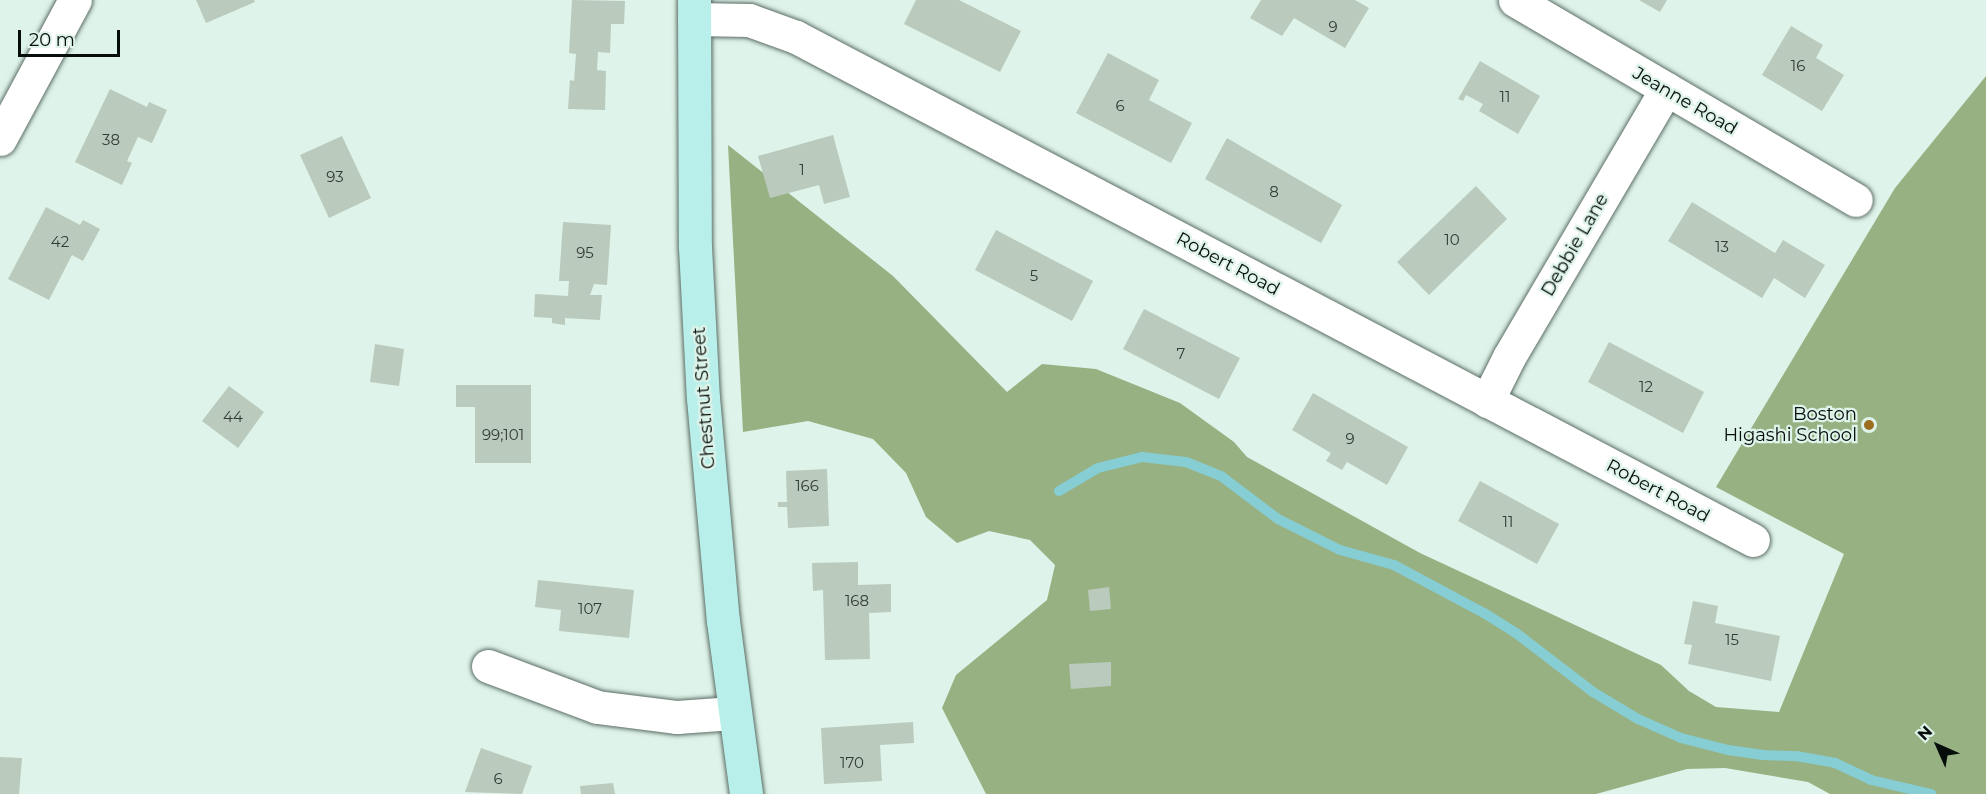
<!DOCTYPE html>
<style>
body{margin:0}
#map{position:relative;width:1986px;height:794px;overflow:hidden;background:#def3e9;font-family:Montserrat,sans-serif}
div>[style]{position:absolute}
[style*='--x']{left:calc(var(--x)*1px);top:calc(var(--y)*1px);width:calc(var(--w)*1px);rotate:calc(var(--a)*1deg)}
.forest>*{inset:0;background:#98b182}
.stream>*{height:10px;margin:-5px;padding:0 5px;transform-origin:5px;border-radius:5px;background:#86cdd4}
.building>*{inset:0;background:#bacabc}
.roads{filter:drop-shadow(0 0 2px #5c6e66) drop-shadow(0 0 2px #5c6e66)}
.street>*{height:33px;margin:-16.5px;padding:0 16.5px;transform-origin:16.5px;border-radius:16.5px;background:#fff}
.secondary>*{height:33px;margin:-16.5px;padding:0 16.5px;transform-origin:16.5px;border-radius:16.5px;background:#b9efea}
.dots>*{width:16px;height:16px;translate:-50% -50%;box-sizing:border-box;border:3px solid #def3e9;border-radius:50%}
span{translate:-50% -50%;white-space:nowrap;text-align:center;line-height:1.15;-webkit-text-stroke:4.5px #def3e9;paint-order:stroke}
.number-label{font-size:15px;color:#343c36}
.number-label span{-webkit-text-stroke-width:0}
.street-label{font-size:18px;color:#070d0a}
.poi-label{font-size:18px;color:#070d0a}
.right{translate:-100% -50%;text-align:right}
.north{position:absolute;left:1908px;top:716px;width:60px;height:60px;-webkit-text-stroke:4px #def3e9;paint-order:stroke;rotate:315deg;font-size:16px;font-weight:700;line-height:24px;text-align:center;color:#070d0a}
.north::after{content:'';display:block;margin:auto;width:21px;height:27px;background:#070d0a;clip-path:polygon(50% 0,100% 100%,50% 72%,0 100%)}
.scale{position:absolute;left:18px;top:30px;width:102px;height:27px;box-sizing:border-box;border:3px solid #070d0a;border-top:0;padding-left:8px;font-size:18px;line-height:21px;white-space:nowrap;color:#070d0a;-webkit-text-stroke:4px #def3e9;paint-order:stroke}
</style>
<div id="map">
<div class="forest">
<i style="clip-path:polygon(1986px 76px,1986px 794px,1830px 794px,1808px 782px,1725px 768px,1687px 769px,1596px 794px,986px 794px,942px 708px,956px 675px,1047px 600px,1055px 565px,1030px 540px,989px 531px,957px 543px,926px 517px,906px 473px,873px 439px,808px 421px,743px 432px,728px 145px,893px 276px,1007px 392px,1042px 364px,1096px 369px,1180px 403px,1234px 442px,1247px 457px,1420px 553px,1661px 665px,1689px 691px,1716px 707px,1779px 712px,1844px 554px,1716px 487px,1895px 188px)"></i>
</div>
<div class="stream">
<i style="--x:1059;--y:491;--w:45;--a:-30.5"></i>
<i style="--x:1098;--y:468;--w:45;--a:-14"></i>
<i style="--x:1142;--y:457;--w:44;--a:6.5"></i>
<i style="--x:1186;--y:462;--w:38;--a:22"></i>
<i style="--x:1221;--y:476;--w:71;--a:37"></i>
<i style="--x:1278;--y:519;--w:69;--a:26.6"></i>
<i style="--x:1340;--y:550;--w:56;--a:15.5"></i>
<i style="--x:1394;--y:565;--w:102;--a:28.1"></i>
<i style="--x:1484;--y:613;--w:38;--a:32"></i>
<i style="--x:1516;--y:633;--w:97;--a:37.5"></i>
<i style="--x:1593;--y:692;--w:52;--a:31"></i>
<i style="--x:1638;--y:719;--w:47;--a:23.8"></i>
<i style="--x:1681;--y:738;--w:49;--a:14.3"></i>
<i style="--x:1728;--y:750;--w:34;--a:8"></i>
<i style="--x:1762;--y:755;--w:34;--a:2"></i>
<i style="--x:1796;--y:756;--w:40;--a:10"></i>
<i style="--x:1835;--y:763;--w:40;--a:25"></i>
<i style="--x:1871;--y:780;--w:62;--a:13.1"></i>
</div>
<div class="building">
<i style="clip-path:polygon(196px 0,254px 0,255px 2px,206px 23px)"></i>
<i style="clip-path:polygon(572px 0,625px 1px,624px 24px,611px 24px,610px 53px,598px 52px,597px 70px,606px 71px,605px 110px,568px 109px,570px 80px,574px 81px,576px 54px,569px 53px)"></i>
<i style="clip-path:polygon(916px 0,959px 0,1021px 31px,1000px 72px,904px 24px)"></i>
<i style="clip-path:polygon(1261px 0,1355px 0,1369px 8px,1345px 48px,1294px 18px,1282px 36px,1250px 18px)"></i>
<i style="clip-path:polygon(1639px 0,1667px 0,1660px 12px)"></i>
<i style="clip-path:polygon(1791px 26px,1823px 45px,1816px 58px,1844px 75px,1822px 111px,1762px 75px)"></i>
<i style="clip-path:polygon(1108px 53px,1159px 80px,1149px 100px,1192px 123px,1171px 163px,1076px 113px)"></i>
<i style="clip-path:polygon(1480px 61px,1540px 96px,1518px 134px,1479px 111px,1483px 104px,1466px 95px,1463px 101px,1458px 99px)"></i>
<i style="clip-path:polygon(110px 89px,147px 107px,149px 102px,167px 110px,152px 143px,138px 137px,127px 161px,132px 163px,122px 185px,75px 162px)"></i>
<i style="clip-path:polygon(833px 135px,850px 197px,824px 204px,819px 185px,770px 198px,758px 156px)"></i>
<i style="clip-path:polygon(342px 136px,371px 198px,329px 218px,300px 155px)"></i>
<i style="clip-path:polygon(1227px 138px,1342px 205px,1321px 243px,1205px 179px)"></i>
<i style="clip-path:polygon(1476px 186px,1507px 219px,1429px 295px,1397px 262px)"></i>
<i style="clip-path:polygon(1692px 202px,1775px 253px,1783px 240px,1825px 265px,1805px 298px,1774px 278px,1762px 298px,1668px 241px)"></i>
<i style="clip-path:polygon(46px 207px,80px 225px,83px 220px,100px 229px,83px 261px,72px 255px,49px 300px,8px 279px)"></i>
<i style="clip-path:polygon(563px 222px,611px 225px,607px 285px,594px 284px,590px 295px,602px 295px,600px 320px,565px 318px,565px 325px,552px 323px,552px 318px,534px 317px,535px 294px,568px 296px,569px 281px,559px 281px)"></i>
<i style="clip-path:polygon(996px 230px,1093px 281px,1072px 321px,975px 270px)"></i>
<i style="clip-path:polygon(1144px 309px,1240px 358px,1219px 399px,1123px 349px)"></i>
<i style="clip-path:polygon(1609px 342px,1704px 392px,1683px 433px,1588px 382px)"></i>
<i style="clip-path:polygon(375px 344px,404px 349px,399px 386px,370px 382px)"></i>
<i style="clip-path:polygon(456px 385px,531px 385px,531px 463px,475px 463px,475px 407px,456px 407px)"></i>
<i style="clip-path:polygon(229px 386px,264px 412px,238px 448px,202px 421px)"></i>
<i style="clip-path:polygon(1313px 393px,1408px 447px,1387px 485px,1347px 462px,1342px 470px,1326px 461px,1331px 453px,1292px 430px)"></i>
<i style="clip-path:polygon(827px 469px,829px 526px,788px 528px,787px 507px,778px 507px,778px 502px,787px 502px,786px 471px)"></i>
<i style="clip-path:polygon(1480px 481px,1559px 524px,1537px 564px,1458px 521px)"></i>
<i style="clip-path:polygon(858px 562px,858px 585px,891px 584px,891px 612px,869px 613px,870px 659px,825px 660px,823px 590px,813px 591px,812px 563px)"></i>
<i style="clip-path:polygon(538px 580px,634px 590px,629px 638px,559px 631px,561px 610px,535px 607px)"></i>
<i style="clip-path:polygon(1109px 587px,1111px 609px,1090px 611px,1088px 590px)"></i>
<i style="clip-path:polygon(1693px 601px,1718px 606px,1715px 623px,1780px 636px,1771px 681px,1688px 664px,1692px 645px,1684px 644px)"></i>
<i style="clip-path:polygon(1111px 662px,1111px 686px,1071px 689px,1069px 664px)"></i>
<i style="clip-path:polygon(913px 722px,914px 743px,880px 745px,882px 781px,824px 784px,821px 728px)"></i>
<i style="clip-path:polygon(481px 748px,532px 766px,522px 794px,465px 792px)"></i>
<i style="clip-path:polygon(0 757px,22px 758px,19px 794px,0 794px)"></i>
<i style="clip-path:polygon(613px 783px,615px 794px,581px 794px,580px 786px)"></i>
</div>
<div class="roads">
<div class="street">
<i style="--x:1515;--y:0;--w:395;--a:30.4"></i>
<i style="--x:694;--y:19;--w:55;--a:1"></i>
<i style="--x:749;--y:20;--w:50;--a:19.9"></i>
<i style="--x:796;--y:37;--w:1081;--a:27.73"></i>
<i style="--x:0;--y:139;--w:158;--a:-61.7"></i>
<i style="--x:1487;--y:401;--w:49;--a:-63.4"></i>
<i style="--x:1509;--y:357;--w:311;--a:-59.6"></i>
<i style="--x:488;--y:666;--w:116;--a:20.6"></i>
<i style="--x:597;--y:707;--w:81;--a:7.1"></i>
<i style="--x:677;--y:717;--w:56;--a:-4.1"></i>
</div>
<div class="secondary">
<i style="--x:694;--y:0;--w:247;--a:89.8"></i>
<i style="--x:695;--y:247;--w:151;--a:87"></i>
<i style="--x:703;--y:398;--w:224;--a:84.9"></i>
<i style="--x:723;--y:621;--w:175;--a:82.4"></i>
</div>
</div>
<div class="dots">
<i style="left:1869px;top:425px;background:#9c6f20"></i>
</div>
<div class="number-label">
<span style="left:1333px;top:27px">9</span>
<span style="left:1798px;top:66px">16</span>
<span style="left:1505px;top:97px">11</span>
<span style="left:1120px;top:106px">6</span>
<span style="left:111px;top:140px">38</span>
<span style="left:802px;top:170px">1</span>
<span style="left:335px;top:177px">93</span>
<span style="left:1274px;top:192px">8</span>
<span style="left:1452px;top:240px">10</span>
<span style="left:60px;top:242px">42</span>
<span style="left:1722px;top:247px">13</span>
<span style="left:585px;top:253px">95</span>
<span style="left:1034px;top:276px">5</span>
<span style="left:1181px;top:354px">7</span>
<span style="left:1646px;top:387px">12</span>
<span style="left:233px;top:417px">44</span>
<span style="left:503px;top:435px">99;101</span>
<span style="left:1350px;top:439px">9</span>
<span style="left:807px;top:486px">166</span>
<span style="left:1508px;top:522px">11</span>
<span style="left:857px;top:601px">168</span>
<span style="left:590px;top:609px">107</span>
<span style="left:1732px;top:640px">15</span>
<span style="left:852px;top:763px">170</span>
<span style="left:498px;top:779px">6</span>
</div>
<div class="street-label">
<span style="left:1685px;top:101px;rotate:30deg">Jeanne Road</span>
<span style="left:1575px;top:245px;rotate:-60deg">Debbie Lane</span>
<span style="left:1228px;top:264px;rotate:28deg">Robert Road</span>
<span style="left:704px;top:398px;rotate:-94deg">Chestnut Street</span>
<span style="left:1658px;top:491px;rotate:28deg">Robert Road</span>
</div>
<div class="poi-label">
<span class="right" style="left:1857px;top:425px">Boston<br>Higashi School</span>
</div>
<div class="north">N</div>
<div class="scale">20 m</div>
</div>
